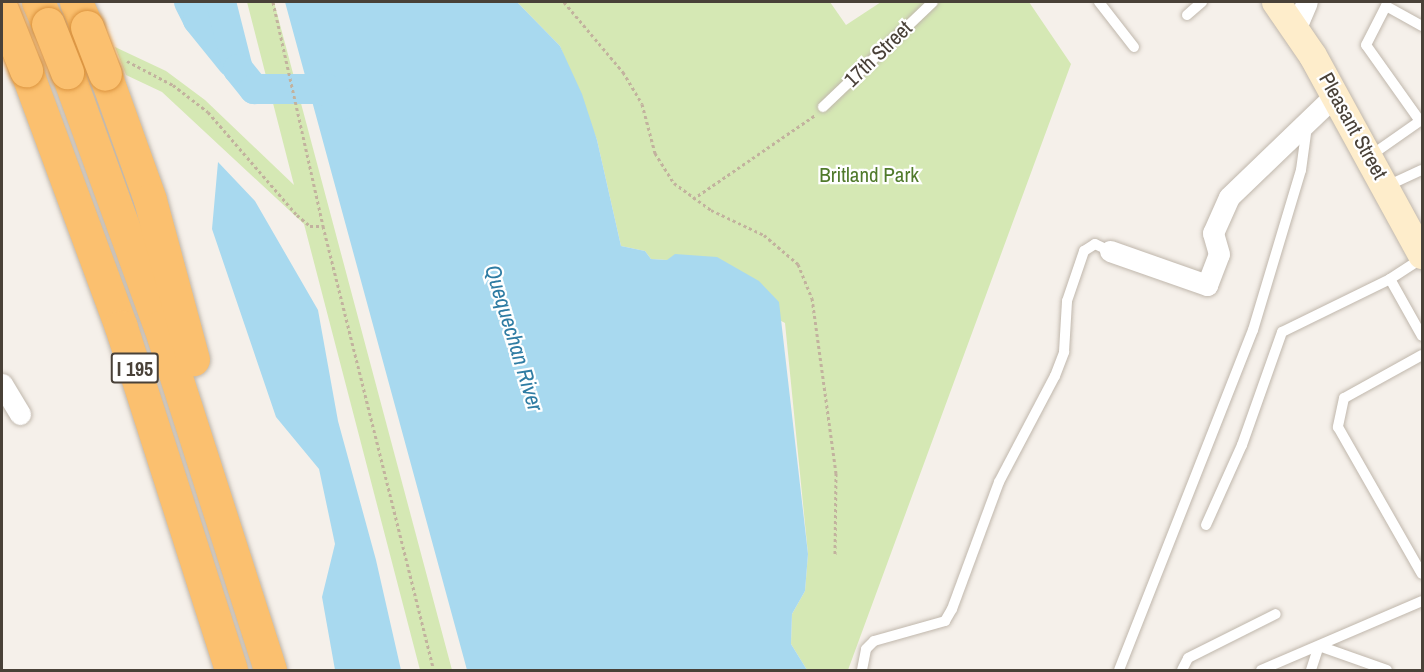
<!DOCTYPE html>
<style>
body{margin:0}
#map{position:relative;width:1424px;height:672px;overflow:hidden;background:#f5f0ea;font-family:"Archivo Narrow",sans-serif}
div>[style]{position:absolute}
[style*='--x']{left:calc(var(--x)*1px);top:calc(var(--y)*1px);width:calc(var(--w)*1px);rotate:calc(var(--a)*1deg)}
.green>*{inset:0;background:#d5e8b4}
.water>*{inset:0;background:#a8d9ef}
.river>*{height:30px;margin:-15px;padding:0 15px;transform-origin:15px;border-radius:15px;background:#a8d9ef}
.path>*{height:3px;margin-top:-1.5px;transform-origin:0;background:repeating-linear-gradient(90deg,#c2b29e 0 3px,transparent 0 6px)}
.roads{filter:drop-shadow(0 0 2px #c0b7ac) drop-shadow(0 0 2px #c0b7ac)}
.service>*{height:10px;margin:-5px;padding:0 5px;transform-origin:5px;border-radius:5px;background:#fff}
.minor>*{height:21px;margin:-10.5px;padding:0 10.5px;transform-origin:10.5px;border-radius:10.5px;background:#fff}
.secondary>*{height:28px;margin:-14px;padding:0 14px;transform-origin:14px;border-radius:14px;background:#feedcb}
.motorway>*{height:33px;margin:-16.5px;padding:0 16.5px;transform-origin:16.5px;border-radius:16.5px;background:#fbc06f}
.bridges{filter:drop-shadow(0 0 2px #db933e) drop-shadow(0 0 2px #db933e)}
.motorway-bridge>*{height:33px;margin:-16.5px;padding:0 16.5px;transform-origin:16.5px;border-radius:16.5px;background:#fbc06f}
span{translate:-50% -50%;white-space:nowrap;text-align:center;line-height:1.15;-webkit-text-stroke:4.5px #fff;paint-order:stroke}
.shield-label span{padding:2px 4px;background:#fff;border:2px solid;border-radius:4px;-webkit-text-stroke-width:0}
.shield-label{font-size:20px;color:#494138;font-weight:700}
.street-label{font-size:21px;color:#494138}
.park-label{font-size:21px;color:#507a2b}
.water-label{font-size:22px;color:#2f7ca3;font-style:italic}
.frame{position:absolute;inset:0;border:3px solid #494138;pointer-events:none}
</style>
<div id="map">
<div class="green">
<i style="clip-path:polygon(247px 2px,274px 2px,452px 670px,420px 670px,304px 224px,162px 92px,126px 75px,115px 47px,166px 71px,205px 100px,294px 185px)"></i>
<i style="clip-path:polygon(517px 2px,830px 2px,846px 25px,881px 2px,1029px 2px,1071px 64px,848px 670px,807px 670px,791px 644px,792px 614px,805px 591px,808px 554px,785px 323px,667px 260px,651px 259px,645px 251px,621px 246px,597px 140px,560px 46px)"></i>
</div>
<div class="water">
<i style="clip-path:polygon(285px 2px,517px 2px,560px 46px,582px 94px,597px 140px,621px 246px,645px 251px,651px 259px,667px 260px,675px 254px,717px 257px,759px 281px,779px 302px,808px 554px,805px 591px,792px 614px,791px 644px,807px 670px,467px 670px)"></i>
<i style="clip-path:polygon(218px 162px,255px 201px,318px 310px,338px 421px,376px 560px,401px 670px,335px 670px,322px 597px,335px 544px,319px 469px,276px 417px,212px 229px)"></i>
</div>
<div class="river">
<i style="--x:189;--y:2;--w:20;--a:63"></i>
<i style="--x:198;--y:20;--w:54;--a:51"></i>
<i style="--x:221;--y:2;--w:69;--a:75.8"></i>
<i style="--x:238;--y:69;--w:26;--a:51"></i>
<i style="--x:254;--y:89;--w:73;--a:0"></i>
<i style="--x:327;--y:89;--w:22;--a:47"></i>
</div>
<div class="path">
<i style="--x:273;--y:2;--w:230;--a:77.4"></i>
<i style="--x:323;--y:226;--w:458;--a:76"></i>
<i style="--x:564;--y:2;--w:92;--a:49.9"></i>
<i style="--x:623;--y:72;--w:37;--a:59"></i>
<i style="--x:642;--y:104;--w:51;--a:75.1"></i>
<i style="--x:655;--y:153;--w:36;--a:58"></i>
<i style="--x:674;--y:183;--w:46;--a:36.1"></i>
<i style="--x:711;--y:210;--w:59;--a:25.3"></i>
<i style="--x:764;--y:235;--w:45;--a:40.5"></i>
<i style="--x:798;--y:264;--w:37;--a:68"></i>
<i style="--x:812;--y:298;--w:177;--a:82.2"></i>
<i style="--x:836;--y:473;--w:82;--a:90.7"></i>
<i style="--x:127;--y:61;--w:52;--a:27.6"></i>
<i style="--x:173;--y:85;--w:44;--a:37.6"></i>
<i style="--x:208;--y:112;--w:136;--a:49.2"></i>
<i style="--x:297;--y:215;--w:17;--a:40"></i>
<i style="--x:310;--y:226;--w:13;--a:0"></i>
<i style="--x:693;--y:199;--w:148;--a:-34.5"></i>
</div>
<div class="roads">
<div class="service">
<i style="--x:1099;--y:2;--w:57;--a:52.1"></i>
<i style="--x:1187;--y:15;--w:20;--a:-41"></i>
<i style="--x:823;--y:107;--w:152;--a:-43.7"></i>
<i style="--x:1370;--y:156;--w:61;--a:-35"></i>
<i style="--x:1420;--y:121;--w:93;--a:-125.4"></i>
<i style="--x:1366;--y:45;--w:44;--a:-62.9"></i>
<i style="--x:1386;--y:6;--w:41;--a:29.1"></i>
<i style="--x:1387;--y:186;--w:38;--a:-25"></i>
<i style="--x:1390;--y:279;--w:38;--a:-33"></i>
<i style="--x:1422;--y:355;--w:89;--a:151.1"></i>
<i style="--x:1344;--y:398;--w:30;--a:102"></i>
<i style="--x:1338;--y:427;--w:169;--a:60.3"></i>
<i style="--x:1206;--y:525;--w:88;--a:-65.8"></i>
<i style="--x:1242;--y:445;--w:120;--a:-70.5"></i>
<i style="--x:1282;--y:332;--w:120;--a:-26.1"></i>
<i style="--x:1390;--y:279;--w:65;--a:60.7"></i>
<i style="--x:862;--y:670;--w:21;--a:-79"></i>
<i style="--x:866;--y:649;--w:11;--a:-45"></i>
<i style="--x:874;--y:641;--w:74;--a:-15.7"></i>
<i style="--x:945;--y:621;--w:14;--a:-60"></i>
<i style="--x:952;--y:609;--w:135;--a:-69.7"></i>
<i style="--x:999;--y:482;--w:120;--a:-62.2"></i>
<i style="--x:1055;--y:376;--w:26;--a:-69"></i>
<i style="--x:1064;--y:352;--w:51;--a:-86.6"></i>
<i style="--x:1067;--y:301;--w:53;--a:-71.2"></i>
<i style="--x:1084;--y:251;--w:13;--a:-32"></i>
<i style="--x:1095;--y:244;--w:17;--a:25"></i>
<i style="--x:1119;--y:670;--w:365;--a:-68.5"></i>
<i style="--x:1253;--y:330;--w:167;--a:-73.3"></i>
<i style="--x:1301;--y:170;--w:44;--a:-82.2"></i>
<i style="--x:1182;--y:670;--w:13;--a:-63"></i>
<i style="--x:1188;--y:658;--w:98;--a:-26.6"></i>
<i style="--x:1261;--y:670;--w:175;--a:-23.2"></i>
<i style="--x:1311;--y:670;--w:25;--a:-72"></i>
<i style="--x:1319;--y:646;--w:72;--a:19.4"></i>
</div>
<div class="minor">
<i style="--x:1295;--y:30;--w:30;--a:-67"></i>
<i style="--x:1110;--y:251;--w:103;--a:19.3"></i>
<i style="--x:1207;--y:285;--w:33;--a:-69"></i>
<i style="--x:1219;--y:254;--w:22;--a:-106"></i>
<i style="--x:1213;--y:233;--w:39;--a:-66"></i>
<i style="--x:1229;--y:197;--w:147;--a:-43.9"></i>
<i style="--x:2;--y:384;--w:35;--a:59"></i>
</div>
<div class="secondary">
<i style="--x:1276;--y:2;--w:65;--a:55.6"></i>
<i style="--x:1313;--y:56;--w:227;--a:61.3"></i>
</div>
<div class="motorway">
<i style="--x:38;--y:2;--w:24;--a:66"></i>
<i style="--x:76;--y:2;--w:27;--a:66"></i>
<i style="--x:26;--y:70;--w:274;--a:69.7"></i>
<i style="--x:121;--y:327;--w:360;--a:72.2"></i>
<i style="--x:67;--y:72;--w:271;--a:70"></i>
<i style="--x:160;--y:327;--w:360;--a:72.2"></i>
<i style="--x:105;--y:74;--w:134;--a:70.3"></i>
<i style="--x:150;--y:200;--w:165;--a:74.9"></i>
</div>
</div>
<div class="bridges">
<div class="motorway-bridge">
<i style="--x:2;--y:10;--w:65;--a:68.2"></i>
<i style="--x:48;--y:24;--w:52;--a:68.4"></i>
<i style="--x:87;--y:27;--w:50;--a:69"></i>
</div>
</div>
<div class="shield-label">
<span style="left:135px;top:368px">I 195</span>
</div>
<div class="street-label">
<span style="left:878px;top:54px;rotate:-44deg">17th Street</span>
<span style="left:1353px;top:126px;rotate:61deg">Pleasant Street</span>
</div>
<div class="park-label">
<span style="left:869px;top:175px">Britland Park</span>
</div>
<div class="water-label">
<span style="left:514px;top:338px;rotate:73deg">Quequechan River</span>
</div>
<div class="frame"></div>
</div>
